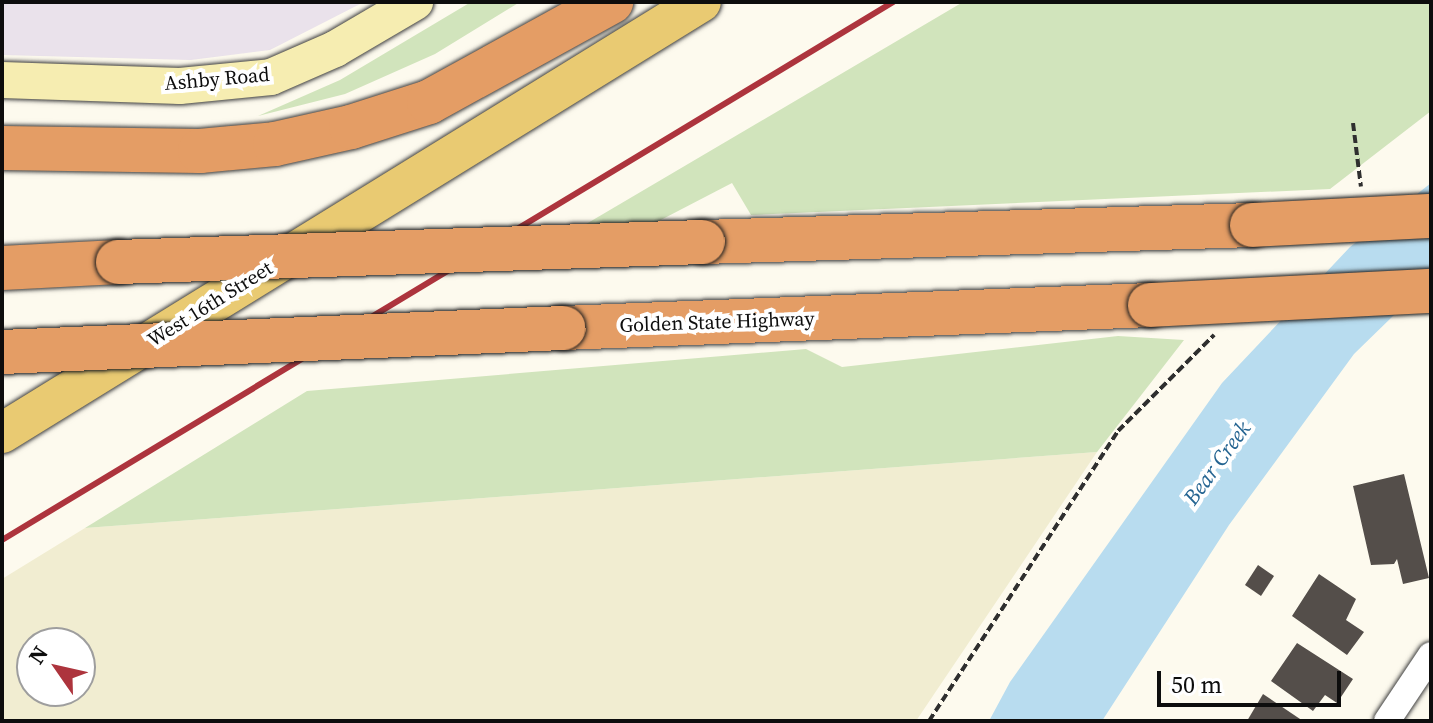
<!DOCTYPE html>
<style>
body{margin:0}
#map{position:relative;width:1433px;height:723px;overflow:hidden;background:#fdfaee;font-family:"Source Serif 4",serif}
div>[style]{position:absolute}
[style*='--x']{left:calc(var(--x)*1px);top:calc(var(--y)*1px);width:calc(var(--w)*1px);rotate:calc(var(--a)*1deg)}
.industrial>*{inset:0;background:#eae2eb}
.farmland>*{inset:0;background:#f1edd1}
.green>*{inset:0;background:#d1e4bc}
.water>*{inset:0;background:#b8dcef}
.building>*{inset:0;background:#544e4a}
.path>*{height:4px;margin-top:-2px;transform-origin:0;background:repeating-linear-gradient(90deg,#2f2f2f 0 8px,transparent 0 12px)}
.roads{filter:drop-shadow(0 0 2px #404040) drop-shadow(0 0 2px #404040)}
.minor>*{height:26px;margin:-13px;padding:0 13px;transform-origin:13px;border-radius:13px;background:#fff}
.secondary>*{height:36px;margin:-18px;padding:0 18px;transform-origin:18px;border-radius:18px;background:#f6edb1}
.primary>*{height:40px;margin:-20px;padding:0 20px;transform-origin:20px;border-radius:20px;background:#e9ca72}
.motorway>*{height:44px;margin:-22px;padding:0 22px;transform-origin:22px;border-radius:22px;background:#e49d65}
.rail>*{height:6px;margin:-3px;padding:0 3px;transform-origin:3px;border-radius:3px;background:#ad343d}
.bridges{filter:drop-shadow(0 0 2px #1e1e1e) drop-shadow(0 0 2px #1e1e1e)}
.motorway-bridge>*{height:44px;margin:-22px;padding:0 22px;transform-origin:22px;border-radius:22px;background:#e49d65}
span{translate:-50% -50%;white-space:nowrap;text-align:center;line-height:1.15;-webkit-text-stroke:8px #fff;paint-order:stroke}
.street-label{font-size:20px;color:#0d0d0d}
.water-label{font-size:22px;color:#246491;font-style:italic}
.frame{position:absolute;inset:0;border:4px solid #0d0d0d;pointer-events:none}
.north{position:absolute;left:16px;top:627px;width:80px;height:80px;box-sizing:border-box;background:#fff;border:2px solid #9e9e9e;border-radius:50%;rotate:304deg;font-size:22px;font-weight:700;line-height:32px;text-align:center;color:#0d0d0d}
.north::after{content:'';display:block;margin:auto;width:28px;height:36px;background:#ad343d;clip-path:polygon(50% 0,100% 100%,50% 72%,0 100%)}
.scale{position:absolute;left:1157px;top:671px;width:184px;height:36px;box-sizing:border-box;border:4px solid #0d0d0d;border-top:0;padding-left:10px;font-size:24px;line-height:28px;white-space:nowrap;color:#0d0d0d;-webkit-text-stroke:6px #fff;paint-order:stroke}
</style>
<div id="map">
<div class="industrial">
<i style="clip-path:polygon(2px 2px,364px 2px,270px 50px,191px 60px,2px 55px)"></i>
</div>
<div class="farmland">
<i style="clip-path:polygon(evenodd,1097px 452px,916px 721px,2px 721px,2px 579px,85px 528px,1097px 452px,32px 643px,80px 643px,80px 691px,32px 691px,32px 643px)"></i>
</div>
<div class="green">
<i style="clip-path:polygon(471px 2px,520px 2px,435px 54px,345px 94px,258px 116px,340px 80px)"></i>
<i style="clip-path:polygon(963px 2px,1431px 2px,1431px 111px,1330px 189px,751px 215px,732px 183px,653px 224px,581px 227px)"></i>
<i style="clip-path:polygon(1118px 336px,1184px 340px,1097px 452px,85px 528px,307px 391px,806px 349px,842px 367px)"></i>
</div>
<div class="water">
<i style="clip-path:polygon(1431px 183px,1431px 279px,1354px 354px,1229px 525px,1102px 721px,989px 721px,1010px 682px,1222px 383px,1350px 247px)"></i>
</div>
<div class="building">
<i style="clip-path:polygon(1404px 474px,1429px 578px,1403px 584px,1397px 559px,1394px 564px,1371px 565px,1353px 486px)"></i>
<i style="clip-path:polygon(1258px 565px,1274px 576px,1261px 596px,1245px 585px)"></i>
<i style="clip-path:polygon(1319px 574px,1356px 599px,1346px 620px,1364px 632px,1347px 655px,1292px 616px)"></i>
<i style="clip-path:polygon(1297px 643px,1353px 679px,1337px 703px,1325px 695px,1313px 711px,1271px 681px)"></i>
<i style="clip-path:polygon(1263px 694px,1303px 721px,1247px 721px)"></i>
</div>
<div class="path">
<i style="--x:1353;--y:123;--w:64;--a:82.9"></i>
<i style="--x:929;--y:721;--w:346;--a:-56.9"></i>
<i style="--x:1118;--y:431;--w:136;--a:-45"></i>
</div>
<div class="roads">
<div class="minor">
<i style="--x:1387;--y:721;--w:79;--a:-56.3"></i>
</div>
<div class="secondary">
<i style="--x:2;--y:80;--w:178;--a:1.9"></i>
<i style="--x:180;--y:86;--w:91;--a:-5.6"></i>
<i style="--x:271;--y:77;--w:70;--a:-23.6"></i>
<i style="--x:335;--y:49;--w:93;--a:-30.4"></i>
</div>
<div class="primary">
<i style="--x:2;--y:433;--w:821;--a:-31.66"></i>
</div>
<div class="motorway">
<i style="--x:2;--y:148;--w:198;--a:0.9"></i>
<i style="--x:200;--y:151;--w:75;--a:-5.3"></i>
<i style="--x:275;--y:144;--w:78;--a:-12.6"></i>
<i style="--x:351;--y:127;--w:82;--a:-17.8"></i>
<i style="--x:429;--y:102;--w:208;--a:-28.8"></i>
<i style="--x:703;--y:242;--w:549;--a:-1.77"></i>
<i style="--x:2;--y:268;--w:116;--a:-3"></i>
<i style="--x:563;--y:328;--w:587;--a:-2.24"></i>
</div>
</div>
<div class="rail">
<i style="--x:2;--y:540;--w:1041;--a:-31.12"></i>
</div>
<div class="bridges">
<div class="motorway-bridge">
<i style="--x:1252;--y:225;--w:179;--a:-2.9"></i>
<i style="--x:118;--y:262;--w:585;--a:-1.96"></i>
<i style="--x:1150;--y:305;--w:281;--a:-2.9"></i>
<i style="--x:2;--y:352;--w:562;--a:-2.45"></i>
</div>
</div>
<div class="street-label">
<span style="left:217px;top:79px;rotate:-5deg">Ashby Road</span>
<span style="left:210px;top:304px;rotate:-32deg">West 16th Street</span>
<span style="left:717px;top:322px;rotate:-2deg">Golden State Highway</span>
</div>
<div class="water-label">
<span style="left:1217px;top:463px;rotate:-54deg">Bear Creek</span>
</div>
<div class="frame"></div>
<div class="north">N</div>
<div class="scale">50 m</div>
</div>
